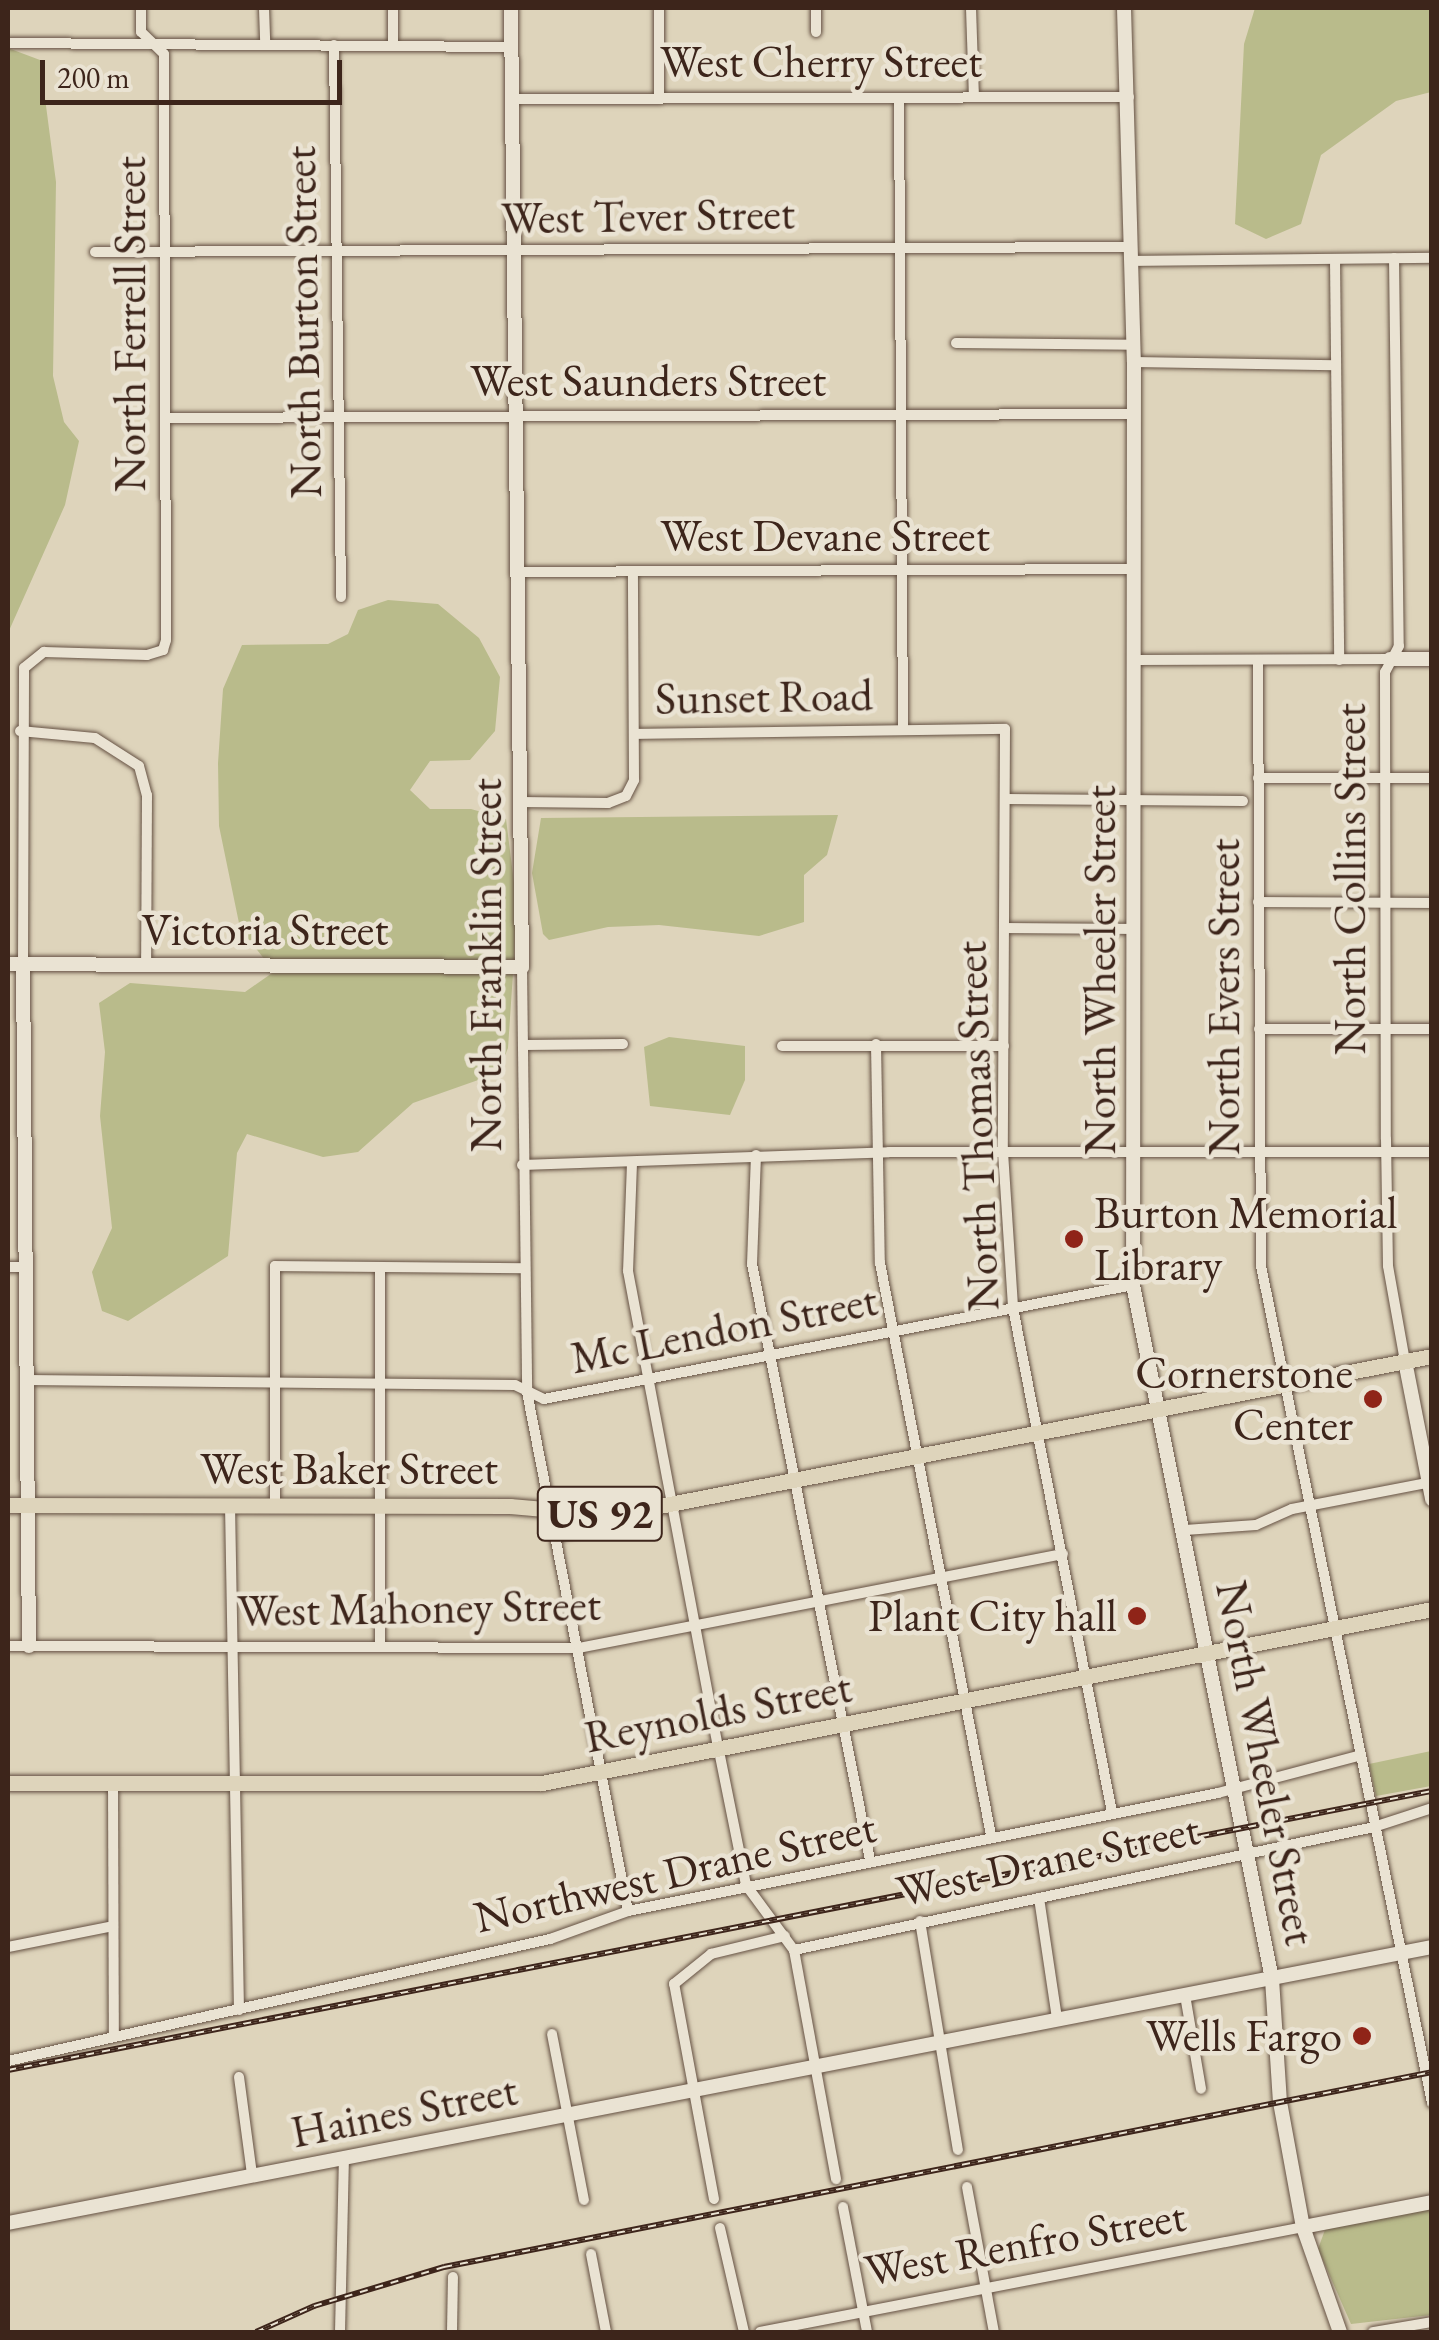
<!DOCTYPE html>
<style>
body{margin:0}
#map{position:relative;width:1439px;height:2340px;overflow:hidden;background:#ded4bb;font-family:"EB Garamond",serif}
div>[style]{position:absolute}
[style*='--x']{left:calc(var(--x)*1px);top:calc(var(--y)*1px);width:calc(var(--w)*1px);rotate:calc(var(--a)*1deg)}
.green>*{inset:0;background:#b9bb8b}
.roads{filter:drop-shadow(0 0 2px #655143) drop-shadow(0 0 2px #655143)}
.street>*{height:10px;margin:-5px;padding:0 5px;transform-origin:5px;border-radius:5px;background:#eae3d3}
.secondary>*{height:14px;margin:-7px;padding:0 7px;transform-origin:7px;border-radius:7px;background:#eae3d3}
.primary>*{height:15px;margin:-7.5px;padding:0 7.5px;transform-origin:7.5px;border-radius:7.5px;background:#ded4bb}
.rail>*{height:6px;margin-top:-3px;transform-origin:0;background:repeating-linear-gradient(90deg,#eae3d3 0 8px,#3d251b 0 16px);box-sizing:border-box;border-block:2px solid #3d251b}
.dots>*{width:28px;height:28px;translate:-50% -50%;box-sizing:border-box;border:5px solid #eae3d3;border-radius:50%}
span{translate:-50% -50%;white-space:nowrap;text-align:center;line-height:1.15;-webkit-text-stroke:9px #eae3d3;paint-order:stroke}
.shield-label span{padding:2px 8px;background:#eae3d3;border:2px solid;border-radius:8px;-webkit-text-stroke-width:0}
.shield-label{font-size:42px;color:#3d251b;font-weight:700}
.street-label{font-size:45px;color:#3d251b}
.poi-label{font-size:45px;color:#3d251b}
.left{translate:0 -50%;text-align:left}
.right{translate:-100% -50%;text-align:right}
.frame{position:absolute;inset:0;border:10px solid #3d251b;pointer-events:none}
.scale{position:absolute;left:40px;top:60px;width:302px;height:45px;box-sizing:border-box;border:5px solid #3d251b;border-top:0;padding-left:12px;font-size:30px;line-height:35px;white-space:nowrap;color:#3d251b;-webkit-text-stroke:8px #eae3d3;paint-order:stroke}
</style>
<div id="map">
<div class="green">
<i style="clip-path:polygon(1255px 8px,1432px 8px,1431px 92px,1396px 101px,1321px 155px,1301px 224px,1266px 239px,1235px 224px,1244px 44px)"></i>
<i style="clip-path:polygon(8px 48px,40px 60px,56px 182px,53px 376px,64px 422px,79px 441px,65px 505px,8px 633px)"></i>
<i style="clip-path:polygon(388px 600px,438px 604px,479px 638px,500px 677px,495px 731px,470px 760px,430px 761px,410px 790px,430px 809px,471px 809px,506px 819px,516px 899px,514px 961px,265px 960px,240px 928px,219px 826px,218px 763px,223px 689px,242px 645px,328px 644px,348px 634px,358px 610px)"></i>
<i style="clip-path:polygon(838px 815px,827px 855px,804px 875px,804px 922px,759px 936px,659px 925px,608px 927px,549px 940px,543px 934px,532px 873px,541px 818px)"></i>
<i style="clip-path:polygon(275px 971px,513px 973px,508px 1048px,498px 1073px,413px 1103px,358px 1152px,323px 1157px,247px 1134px,237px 1153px,228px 1256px,128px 1321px,102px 1311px,92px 1272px,112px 1228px,100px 1116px,105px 1052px,99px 1003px,130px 983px,245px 992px)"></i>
<i style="clip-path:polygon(669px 1037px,745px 1046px,745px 1080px,730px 1115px,650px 1106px,644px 1047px)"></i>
<i style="clip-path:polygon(1431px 1751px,1431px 1786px,1376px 1796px,1369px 1764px)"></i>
<i style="clip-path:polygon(1431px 2206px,1431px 2315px,1351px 2324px,1318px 2249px,1326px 2227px)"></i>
</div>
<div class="roads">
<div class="street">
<i style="--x:264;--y:8;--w:36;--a:88"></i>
<i style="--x:393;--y:8;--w:37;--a:90"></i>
<i style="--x:816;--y:8;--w:24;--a:90"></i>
<i style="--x:971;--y:8;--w:89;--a:88.1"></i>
<i style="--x:8;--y:43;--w:503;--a:0.46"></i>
<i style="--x:334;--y:45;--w:552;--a:89.27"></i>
<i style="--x:659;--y:97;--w:89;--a:-90"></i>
<i style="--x:899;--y:98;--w:631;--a:89.64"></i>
<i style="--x:513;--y:99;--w:616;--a:-0.19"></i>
<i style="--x:95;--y:252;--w:1036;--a:-0.28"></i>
<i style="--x:1394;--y:258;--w:388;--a:89.3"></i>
<i style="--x:1399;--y:646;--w:30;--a:118"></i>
<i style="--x:1385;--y:672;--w:467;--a:89.9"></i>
<i style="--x:1386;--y:1139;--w:127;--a:89.1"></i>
<i style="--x:1388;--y:1266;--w:97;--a:79.9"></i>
<i style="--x:1335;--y:259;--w:401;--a:89.4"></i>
<i style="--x:1131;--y:261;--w:301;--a:-0.6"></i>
<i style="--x:956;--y:343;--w:177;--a:0.6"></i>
<i style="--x:1134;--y:362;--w:201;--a:0.9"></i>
<i style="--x:165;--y:418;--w:967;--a:-0.24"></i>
<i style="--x:516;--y:572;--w:618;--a:-0.28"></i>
<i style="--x:1135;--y:660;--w:255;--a:-0.2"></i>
<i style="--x:1258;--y:660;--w:606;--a:89.72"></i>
<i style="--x:1261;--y:1266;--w:854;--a:78.45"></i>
<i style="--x:20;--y:731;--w:75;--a:5.3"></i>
<i style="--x:95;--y:738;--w:52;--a:32.5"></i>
<i style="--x:139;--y:766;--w:30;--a:75"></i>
<i style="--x:147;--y:795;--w:170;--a:90.3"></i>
<i style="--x:634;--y:734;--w:371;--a:-0.8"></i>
<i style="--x:1005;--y:729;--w:423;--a:90.3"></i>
<i style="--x:1003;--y:1152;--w:156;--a:86.3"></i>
<i style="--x:1013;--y:1308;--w:514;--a:78.89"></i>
<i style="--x:1258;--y:778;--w:174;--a:0"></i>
<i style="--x:1005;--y:799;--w:238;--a:0.5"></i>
<i style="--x:520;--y:802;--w:88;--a:0.7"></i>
<i style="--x:608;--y:803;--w:19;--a:-21"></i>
<i style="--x:626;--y:796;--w:18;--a:-63"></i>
<i style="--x:634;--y:780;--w:208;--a:-90.3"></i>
<i style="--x:1258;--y:902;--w:174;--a:0.3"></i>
<i style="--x:1007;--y:928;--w:128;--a:0.4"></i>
<i style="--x:23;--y:964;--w:296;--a:-89.8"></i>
<i style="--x:24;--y:668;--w:26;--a:-39"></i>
<i style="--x:44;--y:652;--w:103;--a:1.7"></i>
<i style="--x:147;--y:655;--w:17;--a:-17"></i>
<i style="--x:163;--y:650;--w:10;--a:-73"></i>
<i style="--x:166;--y:640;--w:586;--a:-90.2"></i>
<i style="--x:164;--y:54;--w:32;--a:-136"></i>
<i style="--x:141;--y:32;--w:24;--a:-90"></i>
<i style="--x:522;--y:967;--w:425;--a:89.3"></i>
<i style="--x:527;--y:1392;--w:529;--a:78.99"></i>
<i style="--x:1259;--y:1029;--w:173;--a:0"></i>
<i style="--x:876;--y:1044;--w:219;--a:89"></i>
<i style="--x:880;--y:1263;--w:583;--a:79.02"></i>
<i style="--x:523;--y:1045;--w:100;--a:-0.6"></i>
<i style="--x:782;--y:1046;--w:222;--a:0"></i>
<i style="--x:756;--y:1155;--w:109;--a:92.1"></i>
<i style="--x:752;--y:1264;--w:608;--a:78.8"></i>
<i style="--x:632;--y:1163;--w:108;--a:92.1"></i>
<i style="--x:628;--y:1271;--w:489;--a:79.3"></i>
<i style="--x:719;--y:1751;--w:137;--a:78.6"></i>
<i style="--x:746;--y:1885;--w:81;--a:53.6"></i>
<i style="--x:794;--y:1950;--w:233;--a:79.6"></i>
<i style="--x:522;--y:1165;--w:367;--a:-2"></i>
<i style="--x:889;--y:1152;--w:543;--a:0"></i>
<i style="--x:8;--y:1267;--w:17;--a:0"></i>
<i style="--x:380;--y:1268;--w:379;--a:90"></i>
<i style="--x:27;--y:1380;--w:488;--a:0.6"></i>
<i style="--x:515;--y:1385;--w:32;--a:26"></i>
<i style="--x:544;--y:1399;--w:600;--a:-10.95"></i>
<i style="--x:230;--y:1505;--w:505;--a:88.98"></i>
<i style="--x:275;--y:1506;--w:240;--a:-90"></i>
<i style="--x:275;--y:1266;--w:246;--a:0.5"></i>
<i style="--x:1185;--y:1530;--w:71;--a:-4"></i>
<i style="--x:1256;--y:1525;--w:39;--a:-24"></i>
<i style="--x:1292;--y:1509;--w:143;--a:-10.9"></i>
<i style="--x:8;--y:1646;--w:571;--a:0.2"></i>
<i style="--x:579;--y:1648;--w:493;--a:-11"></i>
<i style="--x:113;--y:1784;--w:253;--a:89.8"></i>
<i style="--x:1039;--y:1898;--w:122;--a:81.5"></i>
<i style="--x:920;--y:1921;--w:232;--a:80.6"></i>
<i style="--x:8;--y:1947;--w:107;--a:-11.3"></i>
<i style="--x:794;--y:1950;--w:593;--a:-11.97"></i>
<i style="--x:1374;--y:1827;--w:61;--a:-18.1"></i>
<i style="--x:1185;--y:1995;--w:95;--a:80.3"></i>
<i style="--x:552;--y:2034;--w:169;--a:79.1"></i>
<i style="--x:8;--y:2061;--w:556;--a:-12.69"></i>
<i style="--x:550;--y:1939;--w:83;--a:-19.7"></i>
<i style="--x:628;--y:1911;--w:602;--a:-11.31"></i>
<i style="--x:1218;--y:1793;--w:145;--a:-14.8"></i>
<i style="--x:239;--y:2077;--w:99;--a:82.4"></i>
<i style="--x:967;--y:2187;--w:147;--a:79.5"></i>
<i style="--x:714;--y:2199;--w:219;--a:-100.5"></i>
<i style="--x:674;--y:1984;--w:48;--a:-39"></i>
<i style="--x:711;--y:1954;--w:76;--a:-13.7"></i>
<i style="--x:843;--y:2207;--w:127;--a:79.1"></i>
<i style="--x:720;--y:2228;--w:107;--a:77"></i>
<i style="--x:591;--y:2254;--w:79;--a:79.1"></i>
<i style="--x:340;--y:2332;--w:174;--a:-88.7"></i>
<i style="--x:452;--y:2332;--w:55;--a:-89"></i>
<i style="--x:760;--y:2332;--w:553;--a:-10.94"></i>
<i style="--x:1373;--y:2332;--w:60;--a:-9.6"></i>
</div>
<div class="secondary">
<i style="--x:1124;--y:8;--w:354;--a:88.4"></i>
<i style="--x:1134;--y:362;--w:923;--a:90.06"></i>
<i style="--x:1133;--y:1285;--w:708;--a:78.67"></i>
<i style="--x:1272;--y:1979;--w:123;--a:86.3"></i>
<i style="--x:1280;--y:2102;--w:127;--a:79.6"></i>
<i style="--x:1303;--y:2227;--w:111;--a:70.6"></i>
<i style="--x:1390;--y:659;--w:42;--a:0"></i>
<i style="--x:8;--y:964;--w:514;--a:0.33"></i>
<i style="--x:522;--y:967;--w:959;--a:-90.66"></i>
<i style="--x:23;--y:964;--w:682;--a:89.5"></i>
<i style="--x:1405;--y:1361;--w:141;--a:78.9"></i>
<i style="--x:8;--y:2223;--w:1451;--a:-10.97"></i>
<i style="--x:1303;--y:2227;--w:131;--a:-11"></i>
</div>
<div class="primary">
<i style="--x:8;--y:1505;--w:502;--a:0.11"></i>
<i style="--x:510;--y:1506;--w:103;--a:5"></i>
<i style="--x:613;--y:1515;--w:834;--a:-10.99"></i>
<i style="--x:556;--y:1534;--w:41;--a:-19.7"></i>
<i style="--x:8;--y:1783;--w:534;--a:0"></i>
<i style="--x:542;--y:1783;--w:907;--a:-11.06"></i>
</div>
</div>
<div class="rail">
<i style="--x:8;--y:2070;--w:1451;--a:-11.09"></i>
<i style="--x:256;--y:2332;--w:64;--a:-24.1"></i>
<i style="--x:314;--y:2306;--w:136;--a:-16.7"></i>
<i style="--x:444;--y:2267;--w:1007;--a:-11.16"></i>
</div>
<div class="dots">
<i style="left:1074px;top:1239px;background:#8f2418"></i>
<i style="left:1373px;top:1399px;background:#8f2418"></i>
<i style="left:1137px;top:1616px;background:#8f2418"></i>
<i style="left:1362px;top:2036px;background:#8f2418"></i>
</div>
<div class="shield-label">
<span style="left:600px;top:1514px">US 92</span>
</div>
<div class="street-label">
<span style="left:821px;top:62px">West Cherry Street</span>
<span style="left:648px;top:216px;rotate:-1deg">West Tever Street</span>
<span style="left:303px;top:322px;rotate:-91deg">North Burton Street</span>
<span style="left:130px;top:324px;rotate:-90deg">North Ferrell Street</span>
<span style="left:648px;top:381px">West Saunders Street</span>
<span style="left:825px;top:536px">West Devane Street</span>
<span style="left:764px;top:697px;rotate:-1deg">Sunset Road</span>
<span style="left:1350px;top:879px;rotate:-90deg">North Collins Street</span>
<span style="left:265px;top:930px">Victoria Street</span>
<span style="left:486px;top:965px;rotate:-90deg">North Franklin Street</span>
<span style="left:1100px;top:970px;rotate:-90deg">North Wheeler Street</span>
<span style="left:1224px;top:997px;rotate:-90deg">North Evers Street</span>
<span style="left:977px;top:1126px;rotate:-92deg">North Thomas Street</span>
<span style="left:724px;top:1329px;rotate:-11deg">Mc Lendon Street</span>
<span style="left:349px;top:1469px">West Baker Street</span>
<span style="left:419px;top:1608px;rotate:-1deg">West Mahoney Street</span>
<span style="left:718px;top:1712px;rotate:-11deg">Reynolds Street</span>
<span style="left:1266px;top:1763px;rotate:79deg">North Wheeler Street</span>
<span style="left:1048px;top:1860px;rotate:-12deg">West Drane Street</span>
<span style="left:675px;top:1872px;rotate:-13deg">Northwest Drane Street</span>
<span style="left:404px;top:2111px;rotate:-11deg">Haines Street</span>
<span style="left:1025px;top:2243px;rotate:-10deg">West Renfro Street</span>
</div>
<div class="poi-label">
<span class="left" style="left:1094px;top:1239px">Burton Memorial<br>Library</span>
<span class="right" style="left:1353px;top:1399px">Cornerstone<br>Center</span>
<span class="right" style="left:1117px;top:1616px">Plant City hall</span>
<span class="right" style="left:1342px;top:2036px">Wells Fargo</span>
</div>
<div class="frame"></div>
<div class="scale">200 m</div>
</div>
